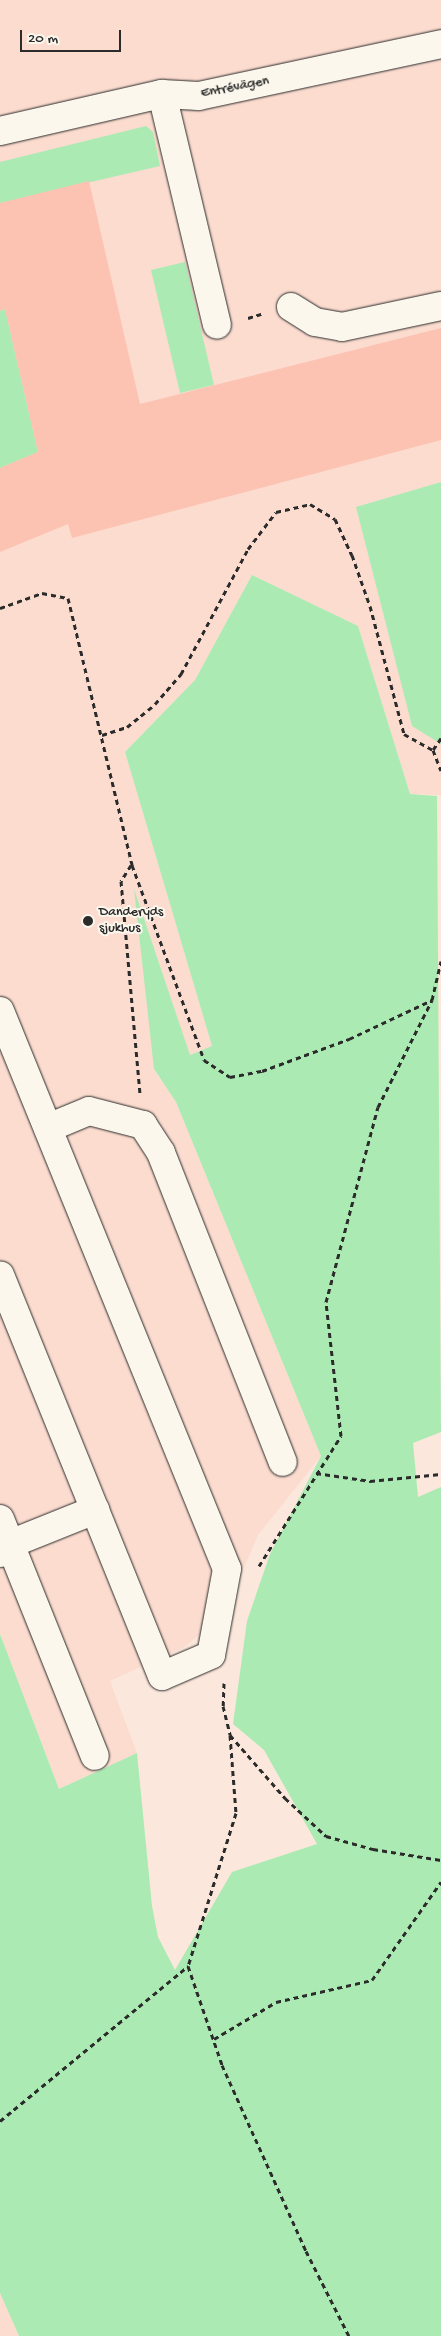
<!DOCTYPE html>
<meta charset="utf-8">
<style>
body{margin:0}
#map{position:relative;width:441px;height:2336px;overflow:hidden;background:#fbe7db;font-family:"Gochi Hand",sans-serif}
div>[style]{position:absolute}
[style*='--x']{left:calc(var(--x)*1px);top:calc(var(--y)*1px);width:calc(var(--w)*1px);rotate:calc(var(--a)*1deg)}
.built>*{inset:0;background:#fbdccf}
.green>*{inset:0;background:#abebb3}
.building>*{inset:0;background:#fcc3b3}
.path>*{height:3px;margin-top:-1.5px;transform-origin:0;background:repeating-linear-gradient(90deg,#2b2b2b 0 5px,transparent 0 9px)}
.roads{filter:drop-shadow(0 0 1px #2b2b2b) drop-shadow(0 0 1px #2b2b2b)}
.minor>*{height:28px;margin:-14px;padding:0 14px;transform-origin:14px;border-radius:14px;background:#fbf7ec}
.dots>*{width:14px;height:14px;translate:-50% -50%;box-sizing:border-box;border:2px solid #fbf7ec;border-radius:50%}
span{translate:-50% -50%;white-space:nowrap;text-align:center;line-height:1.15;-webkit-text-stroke:4px #fbf7ec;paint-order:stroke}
.street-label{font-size:14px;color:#2b2b2b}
.poi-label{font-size:14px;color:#2b2b2b}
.left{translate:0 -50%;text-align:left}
.scale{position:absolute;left:20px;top:30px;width:101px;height:22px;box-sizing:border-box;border:2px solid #2b2b2b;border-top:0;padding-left:6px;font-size:15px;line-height:18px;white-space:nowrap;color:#2b2b2b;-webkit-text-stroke:4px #fbf7ec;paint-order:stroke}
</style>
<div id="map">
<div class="built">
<i style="clip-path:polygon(0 0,441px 0,441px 795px,410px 794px,358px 626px,252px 575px,195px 680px,125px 752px,212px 1046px,154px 1070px,176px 1102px,321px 1456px,258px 1535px,223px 1616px,184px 1647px,110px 1681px,137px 1753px,59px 1789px,0 1634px)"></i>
<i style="clip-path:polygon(0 2293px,19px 2336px,0 2336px)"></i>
</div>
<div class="green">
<i style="clip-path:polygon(146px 126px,153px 132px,160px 166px,0 203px,0 162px)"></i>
<i style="clip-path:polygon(185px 262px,214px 385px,180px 393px,151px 270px)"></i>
<i style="clip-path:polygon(5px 309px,38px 452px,0 468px,0 311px)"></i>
<i style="clip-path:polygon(441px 482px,441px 744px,412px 726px,356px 507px)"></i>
<i style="clip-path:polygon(252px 575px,358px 626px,410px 794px,437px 796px,441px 1432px,413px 1443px,418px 1497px,441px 1487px,441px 2336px,19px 2336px,0 2293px,0 1634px,59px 1789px,137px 1753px,152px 1906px,158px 1937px,175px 1970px,232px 1872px,317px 1844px,264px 1750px,233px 1724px,247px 1621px,270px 1554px,321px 1456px,176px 1102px,154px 1069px,134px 889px,190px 1055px,212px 1046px,125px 752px,195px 680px)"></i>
</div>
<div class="building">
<i style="clip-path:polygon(89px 181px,140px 404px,441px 328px,441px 440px,72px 538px,68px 524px,0 552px,0 468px,38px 452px,5px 309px,0 311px,0 203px)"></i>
</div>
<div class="path">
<i style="--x:248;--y:318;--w:14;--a:-17"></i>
<i style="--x:0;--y:608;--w:45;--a:-19.7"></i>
<i style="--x:42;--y:593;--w:26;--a:11"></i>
<i style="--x:68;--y:598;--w:275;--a:76.5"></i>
<i style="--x:132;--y:865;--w:208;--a:69.7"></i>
<i style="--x:204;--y:1060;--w:31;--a:33"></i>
<i style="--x:230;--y:1077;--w:33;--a:-11"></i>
<i style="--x:262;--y:1071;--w:93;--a:-20.2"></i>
<i style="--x:349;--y:1039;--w:92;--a:-25.2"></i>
<i style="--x:102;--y:735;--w:26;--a:-18"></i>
<i style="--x:127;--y:727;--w:36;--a:-39"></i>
<i style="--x:155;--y:704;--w:40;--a:-49"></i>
<i style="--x:181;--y:674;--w:142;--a:-61.8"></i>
<i style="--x:248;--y:549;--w:46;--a:-52.9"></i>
<i style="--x:276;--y:512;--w:35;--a:-13"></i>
<i style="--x:310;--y:504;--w:29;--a:31"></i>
<i style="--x:335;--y:519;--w:40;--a:65"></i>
<i style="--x:352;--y:555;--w:54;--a:70.6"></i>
<i style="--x:370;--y:606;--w:132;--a:75.1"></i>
<i style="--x:404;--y:734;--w:33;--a:29"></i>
<i style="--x:441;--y:738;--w:14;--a:124"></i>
<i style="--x:433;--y:750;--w:22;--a:69"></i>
<i style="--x:131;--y:865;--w:19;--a:122"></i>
<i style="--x:121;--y:881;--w:213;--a:84.9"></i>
<i style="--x:316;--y:1473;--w:55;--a:8.4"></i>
<i style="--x:370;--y:1481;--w:71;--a:-5.6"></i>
<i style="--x:259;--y:1566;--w:154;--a:-57.8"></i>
<i style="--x:341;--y:1436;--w:135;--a:-96.4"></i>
<i style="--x:326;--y:1302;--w:202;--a:-75.1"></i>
<i style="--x:378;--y:1107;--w:120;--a:-63.2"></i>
<i style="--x:432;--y:1000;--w:40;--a:-77"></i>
<i style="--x:224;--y:1683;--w:23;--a:92"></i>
<i style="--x:223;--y:1706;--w:30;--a:76"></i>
<i style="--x:230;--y:1735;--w:78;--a:85.6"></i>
<i style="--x:236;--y:1813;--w:160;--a:107.4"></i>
<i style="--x:188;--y:1966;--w:105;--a:71"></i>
<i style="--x:222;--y:2065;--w:204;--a:65.7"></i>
<i style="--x:306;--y:2251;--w:95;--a:63.2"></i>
<i style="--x:230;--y:1735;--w:84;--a:48.9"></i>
<i style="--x:285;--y:1798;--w:56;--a:42.8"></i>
<i style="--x:326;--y:1836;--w:49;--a:15.5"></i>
<i style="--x:373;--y:1849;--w:69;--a:9.2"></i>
<i style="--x:214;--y:2039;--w:72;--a:-30.8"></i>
<i style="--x:276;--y:2002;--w:98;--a:-12.9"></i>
<i style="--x:372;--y:1980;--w:120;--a:-54.9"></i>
<i style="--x:0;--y:2121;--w:244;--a:-39.5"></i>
</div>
<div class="roads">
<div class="minor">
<i style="--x:162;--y:94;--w:237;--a:76.6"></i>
<i style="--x:0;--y:131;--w:166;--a:-12.9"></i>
<i style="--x:162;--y:94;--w:37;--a:3"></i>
<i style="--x:199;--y:96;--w:248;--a:-12.1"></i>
<i style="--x:291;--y:307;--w:28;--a:32"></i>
<i style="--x:315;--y:322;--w:27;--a:10"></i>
<i style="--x:342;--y:327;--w:101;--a:-12"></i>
<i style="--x:0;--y:1011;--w:602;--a:67.86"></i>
<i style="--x:227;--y:1569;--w:87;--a:100.5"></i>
<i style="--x:211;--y:1655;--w:53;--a:156.8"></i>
<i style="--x:162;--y:1676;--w:432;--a:-112"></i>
<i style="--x:48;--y:1128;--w:44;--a:-22.5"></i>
<i style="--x:89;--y:1111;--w:56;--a:14.5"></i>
<i style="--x:143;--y:1125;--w:33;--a:57"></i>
<i style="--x:161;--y:1153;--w:332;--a:68.5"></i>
<i style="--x:0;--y:1519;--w:255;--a:68.2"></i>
<i style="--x:0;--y:1553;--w:13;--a:-42"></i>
<i style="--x:10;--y:1544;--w:92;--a:-21.8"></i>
</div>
</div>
<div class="dots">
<i style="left:88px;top:921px;background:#2b2b2b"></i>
</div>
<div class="street-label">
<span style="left:235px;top:88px;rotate:-11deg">Entrévägen</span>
</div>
<div class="poi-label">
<span class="left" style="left:99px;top:921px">Danderyds<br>sjukhus</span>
</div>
<div class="scale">20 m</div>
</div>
